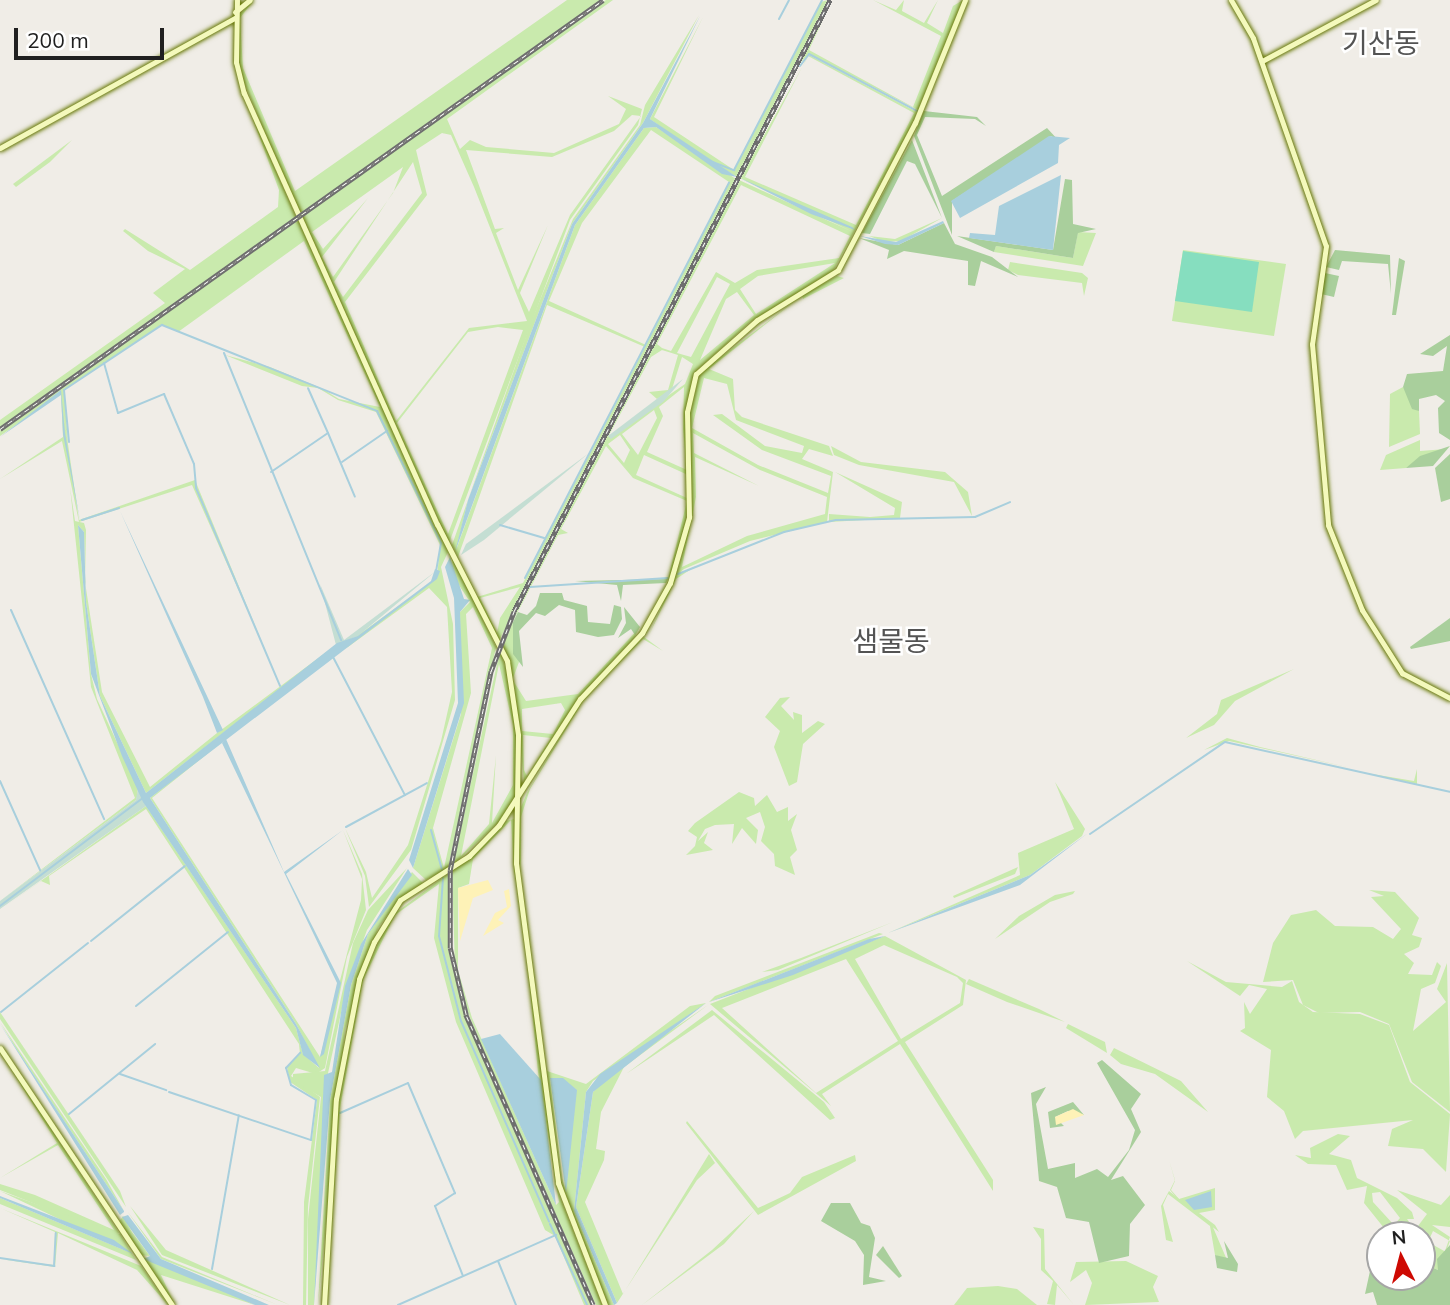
<!DOCTYPE html>
<meta charset="utf-8">
<style>
body{margin:0}
#map{position:relative;width:1450px;height:1305px;overflow:hidden;background:#f0ede7;font-family:Mulish,"Noto Sans KR",sans-serif}
div>[style]{position:absolute}
[style*='--x']{left:calc(var(--x)*1px);top:calc(var(--y)*1px);width:calc(var(--w)*1px);rotate:calc(var(--a)*1deg)}
.grass>*{inset:0;background:#c9eaad}
.forest>*{inset:0;background:#a9cf9c}
.wetland>*{inset:0;background:#c4ded3}
.sand>*{inset:0;background:#fef2b7}
.pitch>*{inset:0;background:#86debf}
.water>*{inset:0;background:#a8cfdd}
.stream>*{height:2px;margin:-1px;padding:0 1px;transform-origin:1px;border-radius:1px;background:#a8cfdd}
.roads{filter:drop-shadow(0 0 2px #677806) drop-shadow(0 0 2px #677806)}
.secondary>*{height:5px;margin:-2.5px;padding:0 2.5px;transform-origin:2.5px;border-radius:2.5px;background:#f4f9bc}
.rail>*{height:4.5px;margin-top:-2.25px;transform-origin:0;background:repeating-linear-gradient(90deg,#fff 0 5px,#6e6e6e 0 10px);box-sizing:border-box;border-block:2px solid #6e6e6e}
span{translate:-50% -50%;white-space:nowrap;text-align:center;line-height:1.15;-webkit-text-stroke:5px #fff;paint-order:stroke}
.quarter-label{font-size:28px;color:#535353}
.north{position:absolute;left:1366px;top:1221px;width:70px;height:70px;box-sizing:border-box;background:#fff;border:2px solid #a6a6a6;border-radius:50%;rotate:354deg;font-size:19px;font-weight:700;line-height:28px;text-align:center;color:#202020}
.north::after{content:'';display:block;margin:auto;width:24px;height:32px;background:#ce0902;clip-path:polygon(50% 0,100% 100%,50% 72%,0 100%)}
.scale{position:absolute;left:14px;top:28px;width:150px;height:32px;box-sizing:border-box;border:4px solid #202020;border-top:0;padding-left:9px;font-size:21px;line-height:24px;white-space:nowrap;color:#202020;-webkit-text-stroke:5px #fff;paint-order:stroke}
</style>
<div id="map">
<div class="grass">
<i style="clip-path:polygon(254px 0,240px 18px,243px 68px,295px 191px,567px 0,601px 0,299px 215px,239px 70px,237px 17px)"></i>
<i style="clip-path:polygon(evenodd,606px 0,613px 0,447px 119px,460px 149px,470px 140px,486px 147px,554px 153px,619px 124px,626px 109px,608px 96px,642px 109px,638px 125px,570px 220px,449px 543px,302px 217px,606px 0,632px 115px,641px 116px,570px 215px,529px 312px,520px 293px,548px 225px,518px 290px,496px 233px,504px 228px,495px 229px,466px 150px,552px 157px,614px 131px,632px 115px,606px 0,442px 133px,451px 135px,474px 187px,527px 321px,469px 328px,396px 421px,345px 302px,427px 195px,416px 150px,442px 133px,606px 0,413px 162px,422px 193px,343px 297px,334px 282px,413px 162px,606px 0,403px 167px,393px 193px,333px 277px,322px 257px,368px 198px,323px 249px,312px 232px,403px 167px,606px 0,498px 327px,523px 330px,448px 534px,397px 423px,468px 332px,498px 327px)"></i>
<i style="clip-path:polygon(828px 0,737px 177px,697px 153px,650px 119px,703px 17px,654px 117px,734px 170px,821px 2px)"></i>
<i style="clip-path:polygon(832px 0,809px 50px,913px 107px,941px 36px,873px 0,896px 10px,904px 0,902px 11px,924px 23px,938px 0,927px 23px,943px 33px,953px 6px,963px 0,918px 110px,809px 54px,799px 64px)"></i>
<i style="clip-path:polygon(evenodd,699px 15px,643px 123px,572px 224px,468px 500px,456px 550px,575px 225px,644px 128px,656px 127px,736px 179px,499px 641px,452px 545px,531px 322px,573px 219px,640px 125px,645px 105px,699px 15px,651px 130px,729px 182px,646px 345px,549px 301px,582px 223px,651px 130px,699px 15px,547px 305px,645px 347px,523px 583px,477px 597px,458px 557px,547px 305px,699px 15px,520px 587px,500px 618px,497px 633px,480px 598px,520px 587px)"></i>
<i style="clip-path:polygon(evenodd,809px 55px,917px 112px,909px 130px,833px 271px,750px 322px,694px 373px,685px 415px,689px 495px,686px 520px,672px 572px,644px 623px,668px 579px,687px 501px,633px 478px,606px 446px,561px 529px,568px 533px,558px 535px,513px 621px,519px 662px,513px 678px,501px 646px,510px 623px,739px 180px,853px 232px,740px 178px,809px 55px,808px 56px,914px 113px,856px 225px,745px 177px,808px 56px,809px 55px,741px 185px,850px 236px,839px 258px,757px 270px,735px 283px,716px 272px,671px 351px,662px 348px,657px 344px,741px 185px,809px 55px,835px 263px,756px 314px,740px 289px,758px 276px,835px 263px,809px 55px,717px 277px,730px 284px,691px 357px,677px 353px,717px 277px,809px 55px,737px 292px,754px 315px,700px 360px,726px 299px,737px 292px,809px 55px,662px 350px,678px 355px,668px 390px,649px 392px,657px 399px,672px 389px,682px 357px,693px 364px,685px 384px,608px 437px,651px 357px,662px 350px,809px 55px,684px 387px,683px 429px,687px 470px,647px 452px,663px 416px,659px 407px,684px 387px,809px 55px,654px 410px,657px 418px,638px 455px,622px 434px,654px 410px,809px 55px,620px 435px,630px 450px,624px 463px,608px 444px,620px 435px,809px 55px,644px 455px,688px 475px,687px 498px,636px 475px,644px 455px)"></i>
<i style="clip-path:polygon(251px 114px,296px 217px,0 428px,0 420px,165px 303px,153px 293px,185px 269px,148px 251px,123px 231px,125px 229px,190px 270px,278px 207px,279px 190px)"></i>
<i style="clip-path:polygon(72px 140px,50px 162px,16px 187px,13px 184px)"></i>
<i style="clip-path:polygon(942px 218px,901px 241px,885px 242px,869px 236px,895px 239px)"></i>
<i style="clip-path:polygon(298px 220px,448px 552px,441px 567px,453px 624px,455px 700px,411px 850px,369px 907px,365px 876px,345px 828px,366px 872px,372px 898px,408px 845px,441px 741px,452px 692px,447px 607px,429px 588px,348px 647px,332px 654px,437px 578px,440px 545px,376px 412px,338px 400px,318px 388px,302px 386px,225px 355px,270px 367px,321px 388px,339px 399px,380px 407px,304px 241px,178px 332px,162px 325px,64px 390px,68px 443px,61px 396px,79px 520px,195px 480px,266px 652px,192px 485px,79px 522px,62px 441px,0 479px,63px 437px,61px 394px,0 436px,0 431px)"></i>
<i style="clip-path:polygon(1078px 232px,1096px 233px,1083px 266px,994px 252px,996px 246px,1073px 258px)"></i>
<i style="clip-path:polygon(1183px 250px,1286px 264px,1274px 336px,1172px 321px)"></i>
<i style="clip-path:polygon(1010px 262px,1082px 273px,1088px 278px,1084px 296px,1082px 283px,1018px 275px,1008px 270px)"></i>
<i style="clip-path:polygon(837px 276px,844px 278px,803px 299px,802px 295px)"></i>
<i style="clip-path:polygon(evenodd,800px 297px,709px 369px,733px 379px,735px 410px,742px 417px,829px 446px,833px 456px,809px 449px,802px 459px,833px 472px,827px 522px,750px 541px,684px 569px,678px 574px,696px 566px,676px 579px,649px 635px,679px 567px,692px 514px,690px 414px,700px 373px,800px 297px,704px 378px,727px 384px,736px 420px,804px 446px,802px 453px,765px 446px,722px 414px,713px 415px,762px 450px,831px 476px,828px 493px,758px 465px,692px 428px,704px 378px,800px 297px,693px 433px,760px 470px,827px 497px,825px 514px,747px 536px,682px 567px,696px 497px,695px 457px,759px 486px,694px 453px,693px 433px)"></i>
<i style="clip-path:polygon(1403px 387px,1419px 411px,1420px 434px,1389px 447px,1390px 394px)"></i>
<i style="clip-path:polygon(1420px 440px,1420px 451px,1446px 449px,1406px 468px,1380px 470px,1386px 455px)"></i>
<i style="clip-path:polygon(831px 446px,861px 462px,945px 472px,968px 492px,972px 516px,954px 482px,859px 465px,834px 455px)"></i>
<i style="clip-path:polygon(835px 472px,902px 502px,900px 518px,829px 522px,829px 514px,870px 517px,894px 515px,895px 508px)"></i>
<i style="clip-path:polygon(70px 487px,75px 521px,84px 523px,86px 530px,85px 582px,102px 692px,150px 787px,217px 733px,336px 645px,146px 793px,100px 696px,86px 602px,84px 532px,78px 525px,91px 674px,97px 699px,138px 788px,137px 797px,136px 800px,0 901px,135px 798px,91px 687px)"></i>
<i style="clip-path:polygon(evenodd,452px 556px,496px 647px,448px 868px,426px 880px,413px 868px,461px 714px,460px 612px,470px 602px,453px 576px,452px 556px,473px 607px,492px 648px,444px 868px,433px 828px,471px 693px,466px 614px,473px 607px)"></i>
<i style="clip-path:polygon(evenodd,640px 627px,634px 638px,581px 695px,524px 781px,514px 682px,526px 701px,578px 694px,640px 627px,561px 703px,565px 710px,553px 734px,522px 731px,522px 709px,561px 703px,640px 627px,523px 735px,551px 738px,527px 776px,524px 770px,523px 735px)"></i>
<i style="clip-path:polygon(644px 637px,663px 651px,643px 639px,623px 659px,583px 701px,530px 789px,521px 817px,521px 871px,518px 838px,521px 807px,527px 793px,582px 700px,621px 659px)"></i>
<i style="clip-path:polygon(evenodd,500px 650px,515px 702px,518px 792px,506px 815px,453px 865px,500px 650px,499px 664px,513px 725px,513px 785px,492px 823px,496px 755px,489px 824px,461px 856px,499px 664px)"></i>
<i style="clip-path:polygon(331px 655px,152px 798px,320px 1057px,361px 900px,362px 879px,343px 830px,362px 874px,366px 910px,347px 957px,325px 1068px,316px 1074px,296px 1068px,291px 1076px,320px 1097px,308px 1207px,306px 1305px,303px 1305px,304px 1202px,317px 1100px,290px 1082px,287px 1067px,300px 1054px,299px 1044px,146px 809px,49px 876px,50px 885px,41px 881px,0 910px,146px 806px,296px 1028px,303px 1054px,319px 1068px,296px 1024px,150px 798px)"></i>
<i style="clip-path:polygon(1294px 669px,1235px 701px,1214px 725px,1186px 738px,1217px 714px,1221px 700px)"></i>
<i style="clip-path:polygon(790px 697px,781px 706px,794px 720px,793px 712px,802px 715px,802px 733px,818px 721px,825px 724px,803px 744px,797px 782px,789px 786px,774px 747px,780px 731px,765px 717px,780px 698px)"></i>
<i style="clip-path:polygon(1227px 738px,1260px 747px,1351px 768px,1229px 741px,1204px 750px)"></i>
<i style="clip-path:polygon(1417px 769px,1417px 784px,1354px 771px,1414px 781px)"></i>
<i style="clip-path:polygon(1055px 782px,1085px 829px,1082px 836px,1030px 875px,888px 933px,1020px 875px,1018px 853px,1074px 829px)"></i>
<i style="clip-path:polygon(739px 792px,754px 798px,755px 806px,767px 795px,777px 812px,788px 807px,788px 821px,797px 814px,791px 830px,797px 850px,790px 857px,795px 875px,775px 866px,774px 854px,761px 841px,765px 827px,760px 812px,746px 818px,758px 830px,756px 844px,742px 828px,732px 844px,734px 824px,715px 825px,705px 829px,698px 841px,708px 832px,704px 843px,713px 850px,686px 855px,695px 846px,697px 837px,688px 831px,695px 823px)"></i>
<i style="clip-path:polygon(514px 819px,516px 822px,514px 857px,523px 919px,514px 870px,511px 820px,473px 859px,469px 884px,458px 888px,458px 970px,472px 1018px,556px 1205px,559px 1202px,538px 1072px,524px 926px,558px 1192px,602px 1305px,596px 1305px,485px 1055px,467px 1010px,455px 969px,452px 871px,506px 821px)"></i>
<i style="clip-path:polygon(1018px 867px,1015px 874px,954px 898px,953px 896px)"></i>
<i style="clip-path:polygon(407px 868px,367px 930px,347px 985px,327px 1078px,314px 1305px,308px 1305px,308px 1219px,321px 1097px,293px 1081px,293px 1074px,325px 1071px,353px 943px,368px 910px)"></i>
<i style="clip-path:polygon(412px 872px,423px 883px,400px 898px,378px 928px,345px 1029px,318px 1305px,330px 1100px,351px 985px,368px 934px)"></i>
<i style="clip-path:polygon(449px 873px,448px 949px,465px 1016px,592px 1305px,584px 1305px,555px 1236px,545px 1230px,456px 1022px,434px 938px,439px 884px,395px 915px,363px 980px,340px 1108px,326px 1305px,337px 1114px,362px 979px,390px 917px)"></i>
<i style="clip-path:polygon(1369px 890px,1395px 892px,1419px 918px,1412px 935px,1422px 938px,1419px 947px,1404px 954px,1414px 963px,1408px 974px,1432px 975px,1437px 962px,1441px 966px,1435px 983px,1421px 989px,1413px 1031px,1446px 1002px,1437px 989px,1447px 963px,1450px 1112px,1412px 1082px,1389px 1024px,1360px 1012px,1319px 1013px,1303px 1005px,1293px 980px,1263px 982px,1273px 943px,1291px 915px,1316px 910px,1335px 926px,1373px 927px,1393px 939px,1401px 929px,1371px 897px,1384px 896px)"></i>
<i style="clip-path:polygon(1075px 891px,1073px 894px,1050px 902px,995px 939px,1019px 916px,1055px 895px)"></i>
<i style="clip-path:polygon(893px 922px,778px 970px,762px 972px,801px 958px)"></i>
<i style="clip-path:polygon(879px 933px,883px 934px,709px 1002px,715px 996px)"></i>
<i style="clip-path:polygon(evenodd,885px 936px,966px 980px,963px 1005px,905px 1042px,993px 1180px,993px 1191px,900px 1044px,822px 1094px,831px 1106px,710px 1004px,885px 936px,884px 945px,957px 977px,963px 983px,960px 1003px,901px 1039px,855px 959px,884px 945px,885px 936px,846px 959px,898px 1041px,816px 1093px,722px 1008px,846px 959px)"></i>
<i style="clip-path:polygon(1187px 961px,1226px 982px,1282px 987px,1292px 981px,1299px 1002px,1313px 1012px,1360px 1014px,1389px 1025px,1410px 1082px,1450px 1114px,1446px 1172px,1423px 1149px,1388px 1146px,1392px 1129px,1413px 1120px,1303px 1131px,1295px 1139px,1284px 1111px,1267px 1097px,1271px 1050px,1240px 1031px,1245px 1028px,1244px 1002px,1250px 1014px,1267px 989px,1249px 985px,1240px 996px)"></i>
<i style="clip-path:polygon(969px 979px,1039px 1009px,1065px 1022px,1007px 1002px,966px 984px)"></i>
<i style="clip-path:polygon(evenodd,706px 1003px,593px 1081px,586px 1092px,574px 1211px,614px 1305px,608px 1305px,564px 1196px,547px 1071px,586px 1084px,690px 1006px,706px 1003px,550px 1079px,575px 1089px,566px 1192px,562px 1178px,550px 1079px)"></i>
<i style="clip-path:polygon(708px 1005px,624px 1067px,601px 1112px,596px 1149px,605px 1151px,604px 1160px,585px 1202px,623px 1294px,709px 1154px,715px 1163px,697px 1180px,617px 1303px,576px 1207px,593px 1092px,616px 1068px)"></i>
<i style="clip-path:polygon(712px 1010px,824px 1102px,835px 1118px,830px 1120px,714px 1015px,626px 1074px)"></i>
<i style="clip-path:polygon(0 1012px,120px 1191px,126px 1207px,0 1019px)"></i>
<i style="clip-path:polygon(0 1022px,106px 1179px,124px 1211px,17px 1050px)"></i>
<i style="clip-path:polygon(1068px 1024px,1105px 1042px,1107px 1053px,1066px 1028px)"></i>
<i style="clip-path:polygon(1114px 1048px,1181px 1081px,1208px 1112px,1155px 1074px,1121px 1064px,1110px 1055px)"></i>
<i style="clip-path:polygon(0 1051px,119px 1233px,111px 1234px,0 1190px,0 1184px,35px 1195px,114px 1230px,58px 1145px,0 1178px,57px 1143px)"></i>
<i style="clip-path:polygon(686px 1123px,687px 1121px,758px 1208px,790px 1193px,802px 1177px,855px 1155px,856px 1161px,758px 1215px)"></i>
<i style="clip-path:polygon(evenodd,1338px 1134px,1350px 1136px,1329px 1154px,1351px 1160px,1357px 1178px,1397px 1198px,1412px 1212px,1414px 1219px,1407px 1219px,1415px 1230px,1427px 1214px,1397px 1190px,1441px 1205px,1450px 1195px,1450px 1227px,1432px 1225px,1450px 1237px,1438px 1270px,1422px 1263px,1421px 1229px,1416px 1235px,1388px 1233px,1364px 1203px,1367px 1186px,1347px 1190px,1336px 1165px,1308px 1164px,1295px 1155px,1311px 1158px,1310px 1148px,1338px 1134px,1380px 1192px,1400px 1218px,1394px 1225px,1373px 1202px,1372px 1193px,1380px 1192px,1338px 1134px,1433px 1231px,1450px 1241px,1446px 1252px,1428px 1242px,1433px 1231px)"></i>
<i style="clip-path:polygon(1169px 1160px,1175px 1181px,1171px 1190px,1179px 1199px,1215px 1188px,1215px 1210px,1199px 1213px,1215px 1225px,1219px 1232px,1180px 1202px,1170px 1190px,1175px 1180px)"></i>
<i style="clip-path:polygon(0 1191px,120px 1234px,136px 1260px,0 1204px,0 1198px,131px 1253px)"></i>
<i style="clip-path:polygon(1169px 1191px,1212px 1225px,1227px 1260px,1215px 1255px,1210px 1226px,1168px 1194px,1163px 1205px,1173px 1242px,1166px 1240px,1161px 1206px)"></i>
<i style="clip-path:polygon(130px 1206px,166px 1250px,290px 1305px,162px 1255px)"></i>
<i style="clip-path:polygon(0 1208px,141px 1266px,168px 1305px,137px 1270px,58px 1233px,55px 1267px,0 1259px,54px 1265px,55px 1232px)"></i>
<i style="clip-path:polygon(127px 1211px,162px 1257px,278px 1305px,161px 1259px)"></i>
<i style="clip-path:polygon(754px 1211px,724px 1244px,642px 1305px,712px 1250px)"></i>
<i style="clip-path:polygon(123px 1216px,132px 1232px,150px 1256px,141px 1255px,119px 1222px)"></i>
<i style="clip-path:polygon(1033px 1227px,1044px 1229px,1045px 1269px,1074px 1305px,1057px 1285px,1055px 1305px,1047px 1304px,1053px 1281px,1041px 1270px,1041px 1239px)"></i>
<i style="clip-path:polygon(143px 1259px,191px 1275px,255px 1305px,161px 1275px,175px 1305px)"></i>
<i style="clip-path:polygon(1126px 1261px,1158px 1276px,1153px 1287px,1159px 1302px,1085px 1305px,1092px 1283px,1086px 1270px,1070px 1282px,1076px 1262px)"></i>
<i style="clip-path:polygon(998px 1286px,1017px 1289px,1037px 1305px,954px 1305px,967px 1288px)"></i>
</div>
<div class="forest">
<i style="clip-path:polygon(924px 111px,977px 117px,986px 126px,975px 119px,925px 117px,917px 135px,942px 196px,1047px 128px,1059px 141px,1051px 136px,952px 201px,952px 235px,914px 136px)"></i>
<i style="clip-path:polygon(912px 140px,942px 218px,915px 164px,907px 161px,870px 234px,862px 233px)"></i>
<i style="clip-path:polygon(1065px 179px,1072px 180px,1073px 224px,1096px 229px,1078px 233px,1073px 258px,996px 246px,994px 252px,957px 236px,1053px 250px)"></i>
<i style="clip-path:polygon(944px 223px,955px 244px,992px 257px,1018px 277px,981px 261px,975px 286px,968px 285px,968px 261px,904px 251px,887px 259px,889px 250px,859px 238px,898px 245px)"></i>
<i style="clip-path:polygon(1335px 250px,1390px 255px,1391px 294px,1388px 264px,1342px 261px,1339px 270px,1326px 267px)"></i>
<i style="clip-path:polygon(1399px 258px,1405px 261px,1396px 315px,1392px 315px)"></i>
<i style="clip-path:polygon(1325px 273px,1339px 276px,1334px 297px,1321px 294px)"></i>
<i style="clip-path:polygon(1450px 335px,1450px 440px,1439px 433px,1438px 408px,1445px 401px,1436px 395px,1419px 399px,1419px 411px,1412px 409px,1403px 387px,1407px 374px,1443px 371px,1447px 346px,1433px 356px,1420px 354px)"></i>
<i style="clip-path:polygon(1450px 446px,1433px 466px,1406px 468px,1420px 456px)"></i>
<i style="clip-path:polygon(1450px 454px,1450px 499px,1441px 502px,1435px 468px)"></i>
<i style="clip-path:polygon(668px 579px,666px 583px,623px 585px,621px 601px,617px 585px,575px 581px)"></i>
<i style="clip-path:polygon(540px 593px,562px 593px,564px 600px,587px 606px,588px 622px,610px 624px,614px 605px,621px 607px,622px 619px,614px 635px,598px 637px,576px 632px,575px 610px,559px 605px,545px 616px,536px 613px,519px 631px,523px 667px,513px 654px,513px 622px,518px 612px,527px 615px,536px 606px)"></i>
<i style="clip-path:polygon(624px 607px,640px 627px,635px 635px,631px 629px,618px 638px,626px 623px)"></i>
<i style="clip-path:polygon(1450px 618px,1450px 641px,1411px 649px,1410px 647px)"></i>
<i style="clip-path:polygon(1102px 1060px,1141px 1094px,1131px 1109px,1141px 1132px,1111px 1180px,1123px 1176px,1145px 1205px,1130px 1224px,1129px 1256px,1099px 1263px,1089px 1222px,1066px 1218px,1057px 1187px,1039px 1181px,1031px 1093px,1046px 1087px,1036px 1104px,1048px 1169px,1075px 1163px,1075px 1178px,1097px 1169px,1108px 1177px,1129px 1150px,1135px 1130px,1097px 1063px)"></i>
<i style="clip-path:polygon(1073px 1102px,1084px 1115px,1068px 1111px,1055px 1117px,1064px 1126px,1050px 1128px,1048px 1112px)"></i>
<i style="clip-path:polygon(831px 1203px,850px 1203px,861px 1223px,870px 1226px,875px 1238px,869px 1277px,886px 1281px,863px 1285px,864px 1255px,855px 1241px,821px 1221px)"></i>
<i style="clip-path:polygon(1224px 1241px,1238px 1264px,1237px 1272px,1217px 1268px,1215px 1255px,1228px 1258px)"></i>
<i style="clip-path:polygon(1450px 1245px,1450px 1305px,1377px 1305px,1373px 1292px,1365px 1294px,1370px 1271px,1378px 1264px,1380px 1277px,1422px 1277px,1422px 1263px,1438px 1270px,1437px 1259px)"></i>
<i style="clip-path:polygon(883px 1246px,902px 1276px,899px 1278px,876px 1255px)"></i>
</div>
<div class="wetland">
<i style="clip-path:polygon(683px 379px,663px 402px,611px 439px,608px 436px)"></i>
<i style="clip-path:polygon(589px 453px,484px 540px,461px 555px,466px 544px)"></i>
<i style="clip-path:polygon(436px 571px,358px 636px,336px 645px,320px 584px,344px 640px)"></i>
<i style="clip-path:polygon(138px 788px,146px 806px,0 909px,0 901px,136px 800px)"></i>
</div>
<div class="sand">
<i style="clip-path:polygon(488px 880px,493px 890px,473px 898px,460px 941px,458px 888px)"></i>
<i style="clip-path:polygon(509px 889px,511px 906px,498px 920px,504px 923px,483px 936px,495px 913px,507px 907px,504px 891px)"></i>
<i style="clip-path:polygon(1073px 1109px,1084px 1115px,1056px 1125px,1055px 1117px)"></i>
</div>
<div class="pitch">
<i style="clip-path:polygon(1183px 251px,1259px 262px,1252px 312px,1175px 301px)"></i>
</div>
<div class="water">
<i style="clip-path:polygon(700px 16px,650px 119px,737px 177px,722px 174px,656px 127px,644px 128px,575px 225px,455px 552px,468px 500px,572px 224px,643px 123px)"></i>
<i style="clip-path:polygon(1049px 136px,1070px 138px,1059px 145px,1058px 163px,960px 218px,951px 201px)"></i>
<i style="clip-path:polygon(1061px 175px,1053px 250px,969px 238px,970px 233px,995px 235px,999px 206px)"></i>
<i style="clip-path:polygon(740px 178px,852px 227px,855px 230px,811px 214px)"></i>
<i style="clip-path:polygon(943px 221px,944px 223px,898px 245px,885px 244px,860px 236px,896px 242px)"></i>
<i style="clip-path:polygon(61px 390px,65px 433px,80px 521px,63px 434px,61px 395px,0 437px)"></i>
<i style="clip-path:polygon(120px 511px,223px 730px,217px 733px,203px 697px)"></i>
<i style="clip-path:polygon(78px 525px,84px 532px,86px 602px,100px 696px,146px 793px,337px 643px,358px 636px,431px 581px,435px 569px,440px 571px,437px 579px,150px 798px,296px 1024px,320px 1068px,303px 1055px,296px 1028px,143px 802px,122px 756px,91px 674px)"></i>
<i style="clip-path:polygon(450px 557px,464px 599px,470px 600px,460px 612px,464px 703px,413px 868px,409px 860px,458px 703px,454px 598px,445px 567px)"></i>
<i style="clip-path:polygon(226px 739px,284px 872px,343px 830px,286px 874px,341px 983px,324px 1054px,320px 1057px,337px 983px,222px 743px)"></i>
<i style="clip-path:polygon(1088px 833px,1020px 885px,888px 933px,1030px 875px)"></i>
<i style="clip-path:polygon(408px 869px,412px 875px,368px 934px,351px 985px,330px 1100px,314px 1305px,324px 1075px,332px 1072px,345px 986px,361px 944px)"></i>
<i style="clip-path:polygon(885px 936px,793px 975px,709px 1002px,869px 939px)"></i>
<i style="clip-path:polygon(706px 1003px,593px 1092px,576px 1207px,617px 1303px,614px 1305px,574px 1211px,586px 1092px,600px 1074px)"></i>
<i style="clip-path:polygon(0 1024px,124px 1211px,124px 1212px,120px 1215px)"></i>
<i style="clip-path:polygon(500px 1034px,541px 1080px,556px 1205px,481px 1039px)"></i>
<i style="clip-path:polygon(550px 1078px,563px 1078px,577px 1090px,566px 1194px)"></i>
<i style="clip-path:polygon(1211px 1191px,1212px 1207px,1194px 1210px,1185px 1200px)"></i>
<i style="clip-path:polygon(0 1196px,114px 1240px,133px 1254px,0 1198px)"></i>
<i style="clip-path:polygon(128px 1215px,161px 1259px,269px 1305px,255px 1305px,143px 1259px,150px 1256px,122px 1217px)"></i>
</div>
<div class="stream">
<i style="--x:779;--y:19;--w:21;--a:-62"></i>
<i style="--x:800;--y:66;--w:15;--a:-53"></i>
<i style="--x:809;--y:54;--w:122;--a:27.8"></i>
<i style="--x:710;--y:161;--w:26;--a:21"></i>
<i style="--x:734;--y:170;--w:191;--a:-62.6"></i>
<i style="--x:224;--y:353;--w:310;--a:67.8"></i>
<i style="--x:104;--y:363;--w:52;--a:74.4"></i>
<i style="--x:118;--y:413;--w:50;--a:-22.4"></i>
<i style="--x:164;--y:394;--w:76;--a:66.8"></i>
<i style="--x:194;--y:464;--w:24;--a:85"></i>
<i style="--x:196;--y:488;--w:215;--a:67"></i>
<i style="--x:328;--y:433;--w:69;--a:67.1"></i>
<i style="--x:69;--y:442;--w:52;--a:-95.5"></i>
<i style="--x:64;--y:390;--w:118;--a:-33.6"></i>
<i style="--x:162;--y:325;--w:232;--a:21.8"></i>
<i style="--x:377;--y:411;--w:147;--a:64.1"></i>
<i style="--x:441;--y:543;--w:27;--a:100"></i>
<i style="--x:342;--y:462;--w:55;--a:-34.6"></i>
<i style="--x:271;--y:472;--w:69;--a:-34.4"></i>
<i style="--x:328;--y:433;--w:49;--a:-114"></i>
<i style="--x:82;--y:520;--w:39;--a:-18"></i>
<i style="--x:500;--y:525;--w:46;--a:16.5"></i>
<i style="--x:678;--y:574;--w:114;--a:-21.6"></i>
<i style="--x:784;--y:532;--w:53;--a:-13"></i>
<i style="--x:836;--y:520;--w:139;--a:-1.2"></i>
<i style="--x:975;--y:517;--w:38;--a:-23"></i>
<i style="--x:525;--y:578;--w:445;--a:-62.7"></i>
<i style="--x:530;--y:587;--w:138;--a:-3.7"></i>
<i style="--x:11;--y:610;--w:229;--a:66"></i>
<i style="--x:332;--y:655;--w:158;--a:62.5"></i>
<i style="--x:0;--y:781;--w:98;--a:65.8"></i>
<i style="--x:346;--y:827;--w:92;--a:-28.5"></i>
<i style="--x:431;--y:830;--w:41;--a:74.6"></i>
<i style="--x:1090;--y:834;--w:163;--a:-34.3"></i>
<i style="--x:1225;--y:742;--w:230;--a:12.5"></i>
<i style="--x:443;--y:878;--w:58;--a:93.9"></i>
<i style="--x:439;--y:936;--w:88;--a:75.5"></i>
<i style="--x:461;--y:1021;--w:219;--a:66.3"></i>
<i style="--x:0;--y:906;--w:179;--a:-37.1"></i>
<i style="--x:91;--y:941;--w:120;--a:-38.6"></i>
<i style="--x:136;--y:1006;--w:118;--a:-38.8"></i>
<i style="--x:1;--y:1012;--w:111;--a:-38.4"></i>
<i style="--x:120;--y:1074;--w:49;--a:19.2"></i>
<i style="--x:169;--y:1092;--w:150;--a:18.7"></i>
<i style="--x:311;--y:1140;--w:40;--a:-82.9"></i>
<i style="--x:316;--y:1100;--w:29;--a:-149"></i>
<i style="--x:291;--y:1085;--w:18;--a:-106"></i>
<i style="--x:286;--y:1068;--w:21;--a:-47"></i>
<i style="--x:340;--y:1113;--w:74;--a:-23.8"></i>
<i style="--x:408;--y:1083;--w:120;--a:66.9"></i>
<i style="--x:455;--y:1193;--w:24;--a:147"></i>
<i style="--x:435;--y:1206;--w:75;--a:68.2"></i>
<i style="--x:69;--y:1114;--w:111;--a:-39.1"></i>
<i style="--x:550;--y:1224;--w:89;--a:65.4"></i>
<i style="--x:0;--y:1258;--w:55;--a:8.4"></i>
<i style="--x:54;--y:1266;--w:33;--a:-87"></i>
<i style="--x:498;--y:1261;--w:48;--a:67.8"></i>
<i style="--x:212;--y:1269;--w:156;--a:-80.1"></i>
<i style="--x:398;--y:1305;--w:173;--a:-23.9"></i>
</div>
<div class="roads">
<div class="secondary">
<i style="--x:237;--y:0;--w:62;--a:90.9"></i>
<i style="--x:236;--y:62;--w:32;--a:76"></i>
<i style="--x:244;--y:93;--w:472;--a:65.9"></i>
<i style="--x:437;--y:524;--w:154;--a:62.9"></i>
<i style="--x:507;--y:661;--w:75;--a:81.5"></i>
<i style="--x:518;--y:735;--w:128;--a:90.9"></i>
<i style="--x:516;--y:863;--w:323;--a:82.5"></i>
<i style="--x:558;--y:1183;--w:131;--a:68.9"></i>
<i style="--x:1231;--y:0;--w:44;--a:59.9"></i>
<i style="--x:1253;--y:38;--w:220;--a:70.7"></i>
<i style="--x:1326;--y:246;--w:99;--a:98.1"></i>
<i style="--x:1312;--y:344;--w:182;--a:84.9"></i>
<i style="--x:1328;--y:525;--w:92;--a:68.2"></i>
<i style="--x:1362;--y:610;--w:75;--a:57.6"></i>
<i style="--x:1402;--y:673;--w:54;--a:27.5"></i>
<i style="--x:235;--y:12;--w:19;--a:-39"></i>
<i style="--x:1262;--y:61;--w:129;--a:-28.2"></i>
<i style="--x:0;--y:148;--w:269;--a:-29"></i>
<i style="--x:0;--y:1048;--w:309;--a:56.2"></i>
<i style="--x:324;--y:1305;--w:206;--a:-86.7"></i>
<i style="--x:336;--y:1099;--w:122;--a:-79.1"></i>
<i style="--x:359;--y:979;--w:40;--a:-68"></i>
<i style="--x:374;--y:942;--w:49;--a:-58.2"></i>
<i style="--x:400;--y:900;--w:82;--a:-32.5"></i>
<i style="--x:469;--y:856;--w:43;--a:-45.9"></i>
<i style="--x:499;--y:825;--w:150;--a:-57.3"></i>
<i style="--x:580;--y:699;--w:91;--a:-46.8"></i>
<i style="--x:642;--y:633;--w:57;--a:-60.8"></i>
<i style="--x:670;--y:583;--w:69;--a:-73.9"></i>
<i style="--x:689;--y:517;--w:105;--a:-91.1"></i>
<i style="--x:687;--y:412;--w:39;--a:-77"></i>
<i style="--x:696;--y:374;--w:81;--a:-41.5"></i>
<i style="--x:757;--y:320;--w:95;--a:-31.7"></i>
<i style="--x:838;--y:270;--w:166;--a:-62.4"></i>
<i style="--x:915;--y:123;--w:133;--a:-67.9"></i>
</div>
</div>
<div class="rail">
<i style="--x:0;--y:429;--w:740;--a:-35.43"></i>
<i style="--x:593;--y:1305;--w:317;--a:-113.7"></i>
<i style="--x:466;--y:1015;--w:69;--a:-103.4"></i>
<i style="--x:450;--y:948;--w:78;--a:-90"></i>
<i style="--x:450;--y:870;--w:203;--a:-78.4"></i>
<i style="--x:491;--y:671;--w:64;--a:-69"></i>
<i style="--x:514;--y:611;--w:688;--a:-62.65"></i>
</div>
<div class="quarter-label">
<span style="left:1381px;top:43px">기산동</span>
<span style="left:891px;top:641px">샘물동</span>
</div>
<div class="north">N</div>
<div class="scale">200 m</div>
</div>
